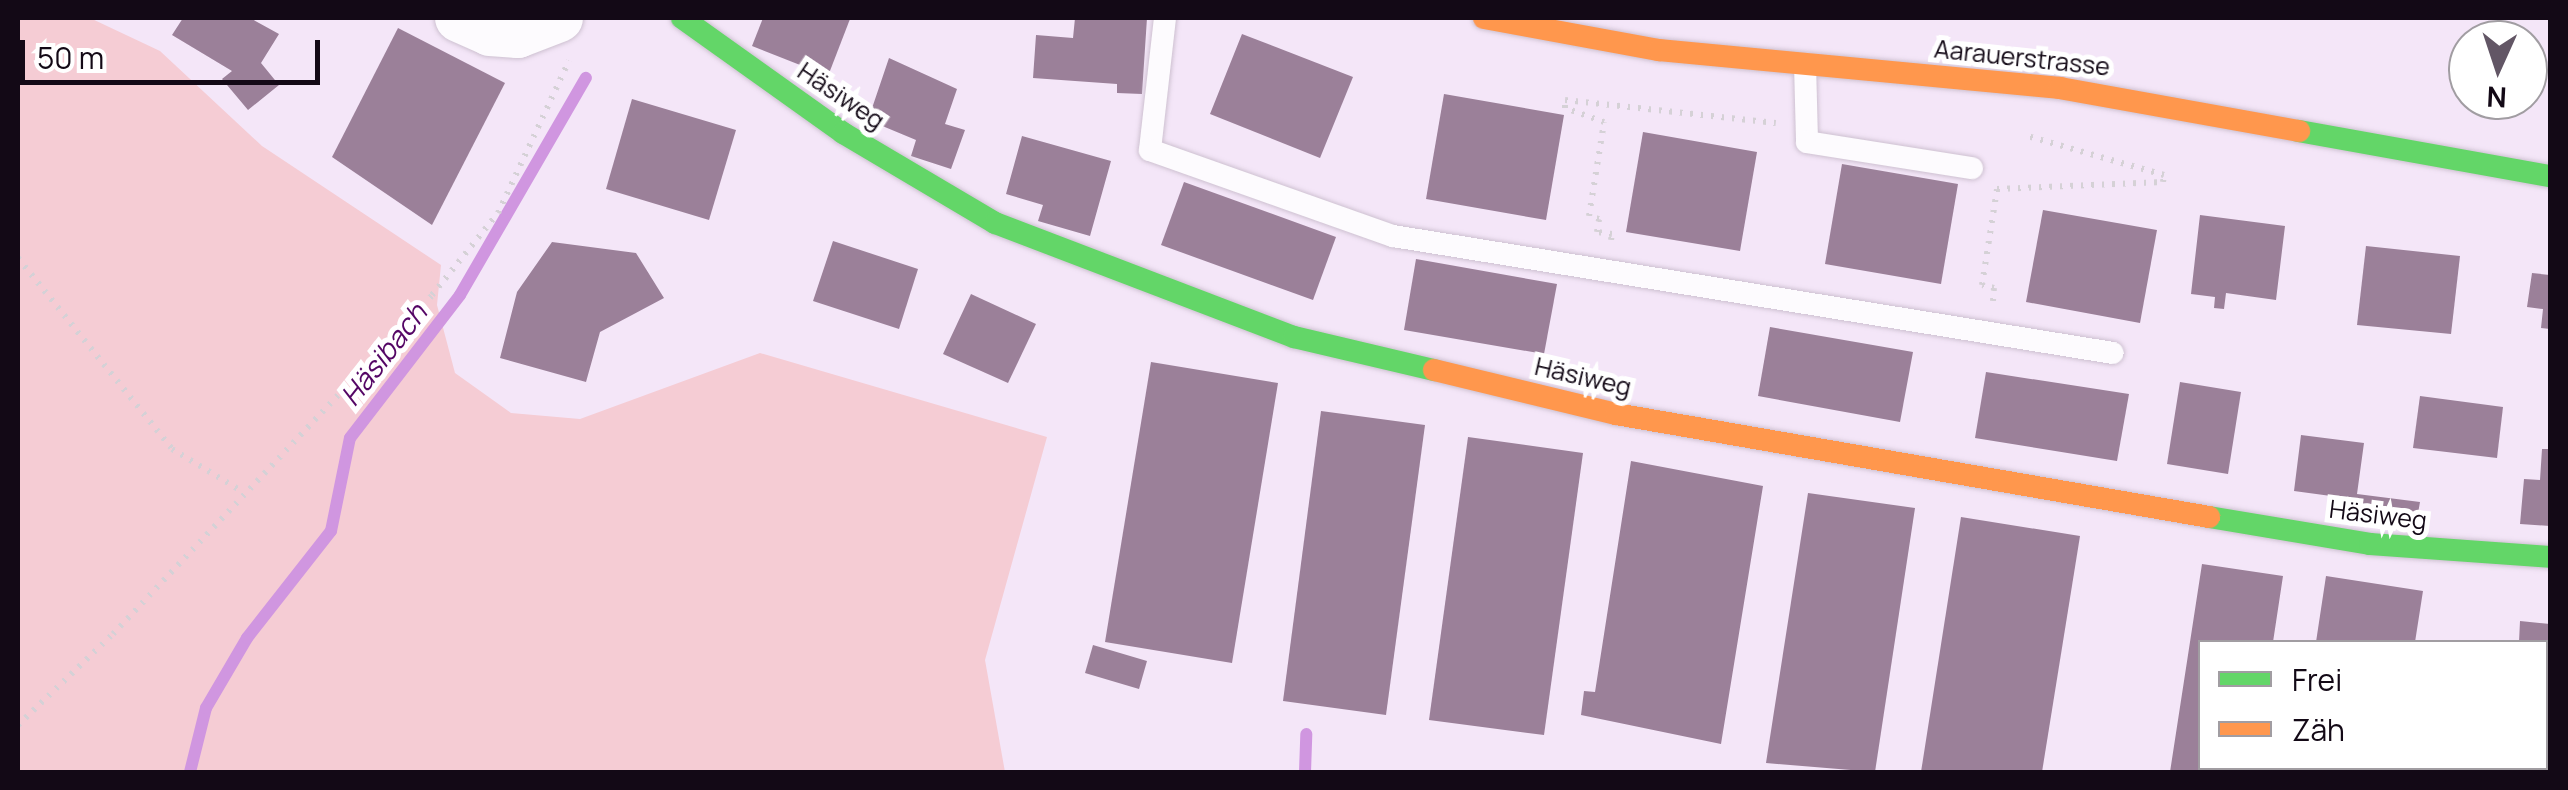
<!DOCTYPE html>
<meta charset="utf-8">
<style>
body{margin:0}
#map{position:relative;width:2568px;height:790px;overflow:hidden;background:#f4e6f8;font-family:Manrope,sans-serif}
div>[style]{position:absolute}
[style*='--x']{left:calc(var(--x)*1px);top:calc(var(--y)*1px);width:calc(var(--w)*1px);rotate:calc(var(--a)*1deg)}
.green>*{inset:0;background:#f5ccd4}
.stream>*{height:12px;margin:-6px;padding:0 6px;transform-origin:6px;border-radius:6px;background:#d096e0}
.building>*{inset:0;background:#9b8099}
.path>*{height:6px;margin-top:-3px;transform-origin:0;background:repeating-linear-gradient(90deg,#d5d1d6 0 2.5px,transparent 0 10.5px)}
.roads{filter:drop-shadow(0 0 2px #cec1d1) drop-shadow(0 0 2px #cec1d1)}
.lane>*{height:22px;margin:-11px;padding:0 11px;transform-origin:11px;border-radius:11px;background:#fdfbfe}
.street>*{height:48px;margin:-24px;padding:0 24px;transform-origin:24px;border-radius:24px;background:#fdfbfe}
.fast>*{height:22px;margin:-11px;padding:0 11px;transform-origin:11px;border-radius:11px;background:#63d668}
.slow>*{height:22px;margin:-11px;padding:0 11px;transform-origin:11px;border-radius:11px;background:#ff974d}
span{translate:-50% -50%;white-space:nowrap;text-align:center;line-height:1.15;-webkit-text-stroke:10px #fff;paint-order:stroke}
.street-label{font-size:25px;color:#130916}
.water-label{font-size:28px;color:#540665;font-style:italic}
.frame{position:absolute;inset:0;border:20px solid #130916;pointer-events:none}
.legend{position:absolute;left:2198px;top:640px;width:350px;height:130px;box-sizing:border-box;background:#fff;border:2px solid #a19da2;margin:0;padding:12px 18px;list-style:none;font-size:30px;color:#130916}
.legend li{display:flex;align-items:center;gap:20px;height:50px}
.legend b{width:50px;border:2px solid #a19da2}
.north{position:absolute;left:2448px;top:20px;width:100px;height:100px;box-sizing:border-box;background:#fff;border:2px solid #a19da2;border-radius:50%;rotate:183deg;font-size:28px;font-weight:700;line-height:40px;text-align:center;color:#130916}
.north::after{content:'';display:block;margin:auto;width:35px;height:45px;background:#625665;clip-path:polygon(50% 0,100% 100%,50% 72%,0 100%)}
.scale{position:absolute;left:20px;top:40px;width:300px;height:45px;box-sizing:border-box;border:5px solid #130916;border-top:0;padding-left:12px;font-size:30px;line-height:35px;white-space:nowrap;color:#130916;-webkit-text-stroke:8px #fff;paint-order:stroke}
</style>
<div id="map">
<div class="green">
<i style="clip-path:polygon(18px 18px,90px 18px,160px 51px,262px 146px,441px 265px,437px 305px,455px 373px,511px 413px,580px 419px,760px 353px,1047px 437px,985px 660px,1005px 772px,18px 772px)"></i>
</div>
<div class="stream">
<i style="--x:190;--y:772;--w:66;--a:-76"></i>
<i style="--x:206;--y:708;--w:81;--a:-59.6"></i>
<i style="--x:247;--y:638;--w:136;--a:-51.9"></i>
<i style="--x:331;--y:531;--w:95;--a:-78.5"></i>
<i style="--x:350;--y:438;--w:180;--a:-52.4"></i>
<i style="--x:460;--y:295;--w:251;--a:-59.9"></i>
<i style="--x:1305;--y:772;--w:38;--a:-88"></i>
</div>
<div class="building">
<i style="clip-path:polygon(183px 18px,250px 18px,279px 34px,261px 63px,279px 85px,248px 110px,222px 79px,232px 71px,172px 35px)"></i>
<i style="clip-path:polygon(763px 18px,850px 19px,828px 76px,752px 46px)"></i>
<i style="clip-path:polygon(1075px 18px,1147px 18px,1142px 94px,1117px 93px,1117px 84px,1033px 78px,1036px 35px,1073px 38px)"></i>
<i style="clip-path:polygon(398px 28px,505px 83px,432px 225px,332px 157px)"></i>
<i style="clip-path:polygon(1242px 34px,1353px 77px,1320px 158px,1210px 114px)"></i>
<i style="clip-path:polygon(889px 58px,957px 89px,945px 124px,965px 130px,951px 169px,911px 156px,916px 140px,868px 120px)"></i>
<i style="clip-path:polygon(1444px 94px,1564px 115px,1546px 220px,1426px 199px)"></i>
<i style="clip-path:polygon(632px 99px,736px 130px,709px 220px,606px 189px)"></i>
<i style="clip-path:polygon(1643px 132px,1757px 152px,1740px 251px,1626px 232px)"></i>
<i style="clip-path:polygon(1022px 136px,1111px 161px,1090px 236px,1038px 221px,1043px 205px,1006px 194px)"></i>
<i style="clip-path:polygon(1842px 164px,1958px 184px,1941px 284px,1825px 264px)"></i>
<i style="clip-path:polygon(1184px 182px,1336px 237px,1313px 300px,1161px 245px)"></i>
<i style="clip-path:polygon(2043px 210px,2157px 230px,2140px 323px,2026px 302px)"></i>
<i style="clip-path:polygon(2200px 215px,2285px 226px,2276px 300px,2226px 293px,2224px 309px,2214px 308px,2215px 297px,2191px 294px)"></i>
<i style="clip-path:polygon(833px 241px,918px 269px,899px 329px,813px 301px)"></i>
<i style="clip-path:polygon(552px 242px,636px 253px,664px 298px,600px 332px,586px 382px,500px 358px,517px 292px)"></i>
<i style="clip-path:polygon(2366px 246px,2460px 256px,2451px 334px,2357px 325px)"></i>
<i style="clip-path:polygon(1416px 259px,1557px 284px,1544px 354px,1404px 330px)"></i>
<i style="clip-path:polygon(2532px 273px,2550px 275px,2550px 329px,2541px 328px,2543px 309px,2527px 307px)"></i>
<i style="clip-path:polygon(971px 294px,1036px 324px,1008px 383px,943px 354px)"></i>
<i style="clip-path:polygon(1770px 327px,1913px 352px,1900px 422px,1758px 396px)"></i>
<i style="clip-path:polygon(1151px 362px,1278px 383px,1232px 663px,1105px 642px)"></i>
<i style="clip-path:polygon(1986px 372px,2129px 394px,2117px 461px,1975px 438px)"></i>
<i style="clip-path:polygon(2180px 382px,2241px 392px,2228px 474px,2167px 464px)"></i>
<i style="clip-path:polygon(2420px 396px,2503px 407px,2497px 458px,2413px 448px)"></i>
<i style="clip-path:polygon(1321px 411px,1425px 425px,1386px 715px,1283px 701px)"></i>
<i style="clip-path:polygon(2301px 435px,2364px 443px,2357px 494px,2420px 502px,2416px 525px,2329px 515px,2331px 496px,2294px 491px)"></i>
<i style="clip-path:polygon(1468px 437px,1583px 453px,1544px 735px,1429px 720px)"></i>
<i style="clip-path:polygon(2542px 449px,2550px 449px,2550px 526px,2520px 524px,2524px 479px,2540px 480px)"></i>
<i style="clip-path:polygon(1631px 461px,1763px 486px,1721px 744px,1581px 715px,1584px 691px,1595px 692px)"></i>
<i style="clip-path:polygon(1808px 493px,1915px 508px,1875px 772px,1766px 763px)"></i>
<i style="clip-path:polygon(1961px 517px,2080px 536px,2042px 772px,1921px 772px)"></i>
<i style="clip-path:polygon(2202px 564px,2283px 576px,2273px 642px,2200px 642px,2200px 768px,2255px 768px,2254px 772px,2170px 772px)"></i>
<i style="clip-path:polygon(2326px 576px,2423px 591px,2415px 642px,2316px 642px)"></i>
<i style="clip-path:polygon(2520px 621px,2550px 624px,2550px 677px,2546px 642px,2519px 642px)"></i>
<i style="clip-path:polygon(1093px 645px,1147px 661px,1139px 689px,1085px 673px)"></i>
<i style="clip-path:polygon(2296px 768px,2395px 768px,2295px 772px)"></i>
</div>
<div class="path">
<i style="--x:1611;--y:240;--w:6;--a:-81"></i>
<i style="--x:1612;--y:234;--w:15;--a:-172"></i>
<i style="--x:1597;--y:232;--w:13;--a:-81"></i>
<i style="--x:1599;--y:219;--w:10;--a:-163"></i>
<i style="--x:1589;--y:216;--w:95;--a:-80.9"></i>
<i style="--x:1604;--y:122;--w:41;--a:-160.3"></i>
<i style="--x:1565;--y:108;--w:8;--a:-90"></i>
<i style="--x:1565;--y:100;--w:212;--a:6.2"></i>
<i style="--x:18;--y:258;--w:245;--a:51.1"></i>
<i style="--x:172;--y:449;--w:83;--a:31.2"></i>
<i style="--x:1993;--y:301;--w:13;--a:-86"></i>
<i style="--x:1994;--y:288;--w:12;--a:-166"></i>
<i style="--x:1982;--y:285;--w:97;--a:-81.1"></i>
<i style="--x:1997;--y:189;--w:166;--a:-2.4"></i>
<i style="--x:2163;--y:182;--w:7;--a:-82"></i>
<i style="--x:2164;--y:175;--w:146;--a:-164.1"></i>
<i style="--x:18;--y:725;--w:132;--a:-43.8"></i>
<i style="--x:113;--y:634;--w:465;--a:-46.7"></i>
<i style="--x:432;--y:295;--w:105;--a:-51.2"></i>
<i style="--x:498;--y:213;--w:168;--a:-65"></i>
</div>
<div class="roads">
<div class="lane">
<i style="--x:1165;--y:18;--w:133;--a:96.5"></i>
<i style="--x:1150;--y:150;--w:258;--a:19.5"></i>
<i style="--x:1393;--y:236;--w:729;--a:9.23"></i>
<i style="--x:1805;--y:64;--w:78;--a:88.5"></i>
<i style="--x:1807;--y:142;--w:167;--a:9"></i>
</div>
<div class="street">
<i style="--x:459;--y:18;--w:34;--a:24"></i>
<i style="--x:490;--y:32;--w:28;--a:4"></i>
<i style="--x:518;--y:34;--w:44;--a:-21.3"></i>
</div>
<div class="fast">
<i style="--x:682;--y:18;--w:198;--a:35.5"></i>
<i style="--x:843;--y:133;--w:177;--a:30.6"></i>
<i style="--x:995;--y:223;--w:320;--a:20.9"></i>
<i style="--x:1294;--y:337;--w:144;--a:13.3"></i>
<i style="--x:2299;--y:131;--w:255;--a:10.2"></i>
<i style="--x:2209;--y:517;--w:163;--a:9.5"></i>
<i style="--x:2370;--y:544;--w:180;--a:4.1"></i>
</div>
<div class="slow">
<i style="--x:1484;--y:18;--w:178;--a:10.4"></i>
<i style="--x:1659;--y:50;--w:403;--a:5.4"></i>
<i style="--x:2060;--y:88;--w:243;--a:10.2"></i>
<i style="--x:1434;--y:370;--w:187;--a:13.6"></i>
<i style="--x:1616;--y:414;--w:602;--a:9.85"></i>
</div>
</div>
<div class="street-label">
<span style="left:2022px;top:58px;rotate:6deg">Aarauerstrasse</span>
<span style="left:841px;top:96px;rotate:34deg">Häsiweg</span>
<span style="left:1583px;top:377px;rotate:13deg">Häsiweg</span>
<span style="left:2378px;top:515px;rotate:7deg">Häsiweg</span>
</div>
<div class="water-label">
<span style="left:383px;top:354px;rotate:-52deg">Häsibach</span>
</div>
<div class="frame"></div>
<ul class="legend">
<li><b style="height:12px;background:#63d668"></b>Frei</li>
<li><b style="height:12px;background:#ff974d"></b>Zäh</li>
</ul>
<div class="north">N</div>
<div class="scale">50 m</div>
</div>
